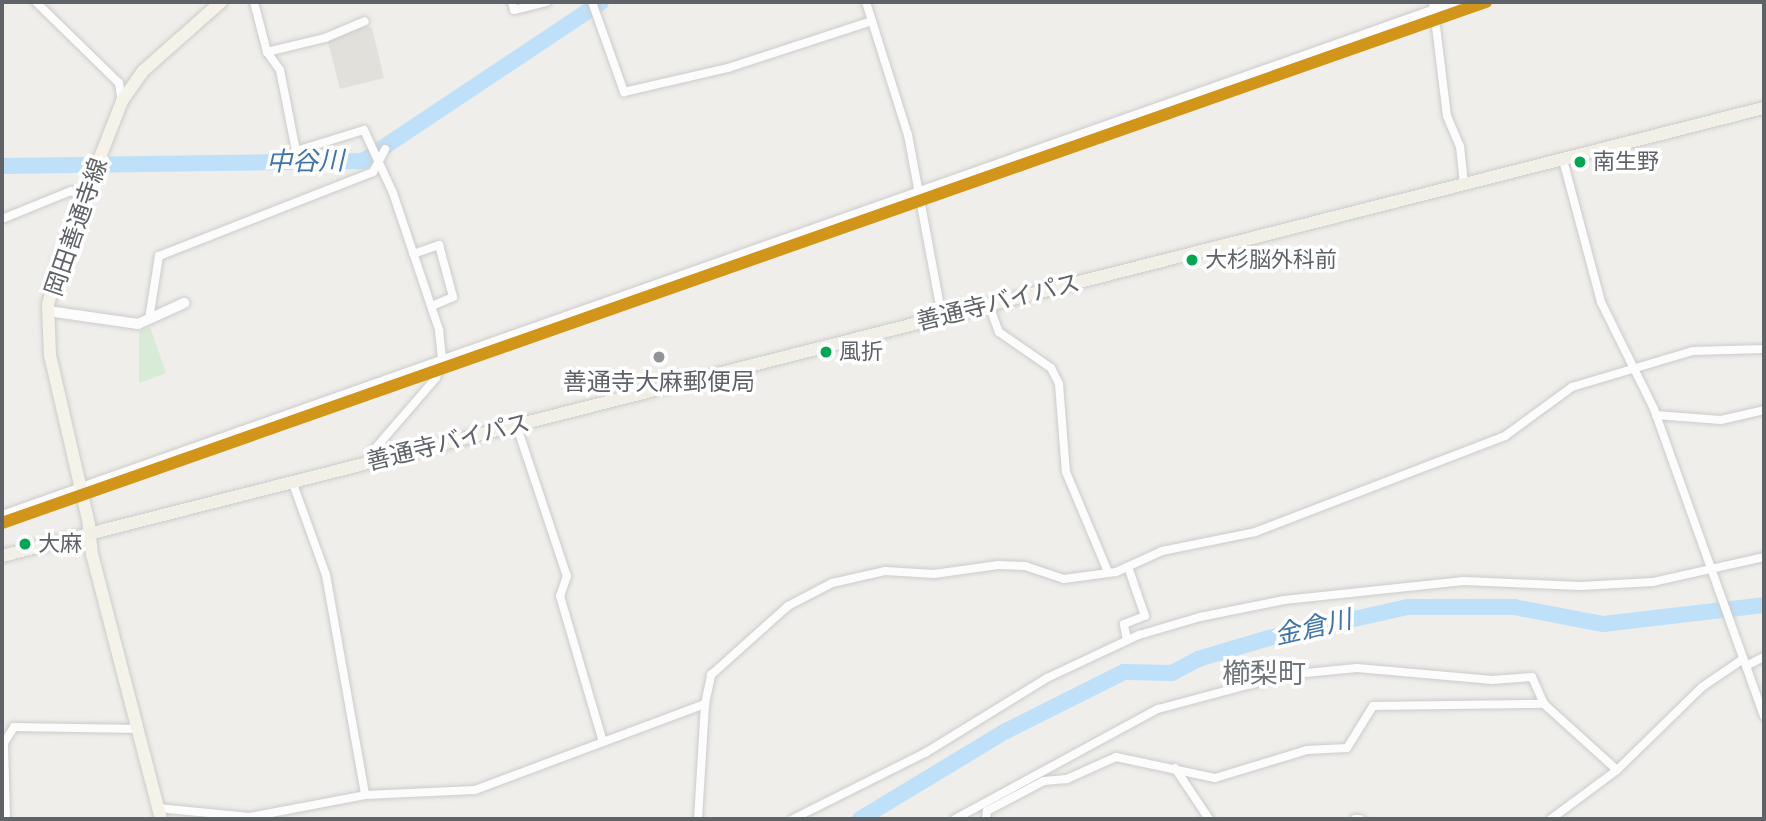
<!DOCTYPE html>
<meta charset="utf-8">
<style>
body{margin:0}
#map{position:relative;width:1766px;height:821px;overflow:hidden;background:#efeeea;font-family:Jost,"Noto Sans JP",sans-serif}
div>[style]{position:absolute}
[style*='--x']{left:calc(var(--x)*1px);top:calc(var(--y)*1px);width:calc(var(--w)*1px);rotate:calc(var(--a)*1deg)}
.education>*{inset:0;background:#e2e0da}
.green>*{inset:0;background:#d8ebd6}
.river>*{height:16px;margin:-8px;padding:0 8px;transform-origin:8px;border-radius:8px;background:#bfe0f9}
.roads{filter:drop-shadow(0 0 2px #cbcccc) drop-shadow(0 0 2px #cbcccc)}
.minor>*{height:8px;margin:-4px;padding:0 4px;transform-origin:4px;border-radius:4px;background:#fdfcfc}
.tertiary>*{height:10px;margin:-5px;padding:0 5px;transform-origin:5px;border-radius:5px;background:#fdfcfc}
.primary>*{height:12px;margin:-6px;padding:0 6px;transform-origin:6px;border-radius:6px;background:#f4f2e9}
.trunk>*{height:12px;margin:-6px;padding:0 6px;transform-origin:6px;border-radius:6px;background:#f2f0e6}
.rail-1>*{height:12px;margin:-6px;padding:0 6px;transform-origin:6px;border-radius:6px;background:#d1951a}
.dots>*{width:19px;height:19px;translate:-50% -50%;box-sizing:border-box;border:4px solid #fff;border-radius:50%}
span{translate:-50% -50%;white-space:nowrap;text-align:center;line-height:1.15;-webkit-text-stroke:7px #fff;paint-order:stroke}
.bus-label{font-size:22px;color:#5f6368}
.left{translate:0 -50%;text-align:left}
.street-label{font-size:24px;color:#5f6368}
.poi-label{font-size:24px;color:#5f6368}
.water-label{font-size:26px;color:#4174aa;font-style:italic}
.quarter-label{font-size:28px;color:#70757a}
.frame{position:absolute;inset:0;border:4px solid #5f6368;pointer-events:none}
</style>
<div id="map">
<div class="education">
<i style="clip-path:polygon(361px 25px,372px 28px,384px 78px,340px 89px,328px 42px)"></i>
</div>
<div class="green">
<i style="clip-path:polygon(150px 327px,166px 373px,139px 383px,139px 331px)"></i>
</div>
<div class="river">
<i style="--x:2;--y:166;--w:361;--a:-0.8"></i>
<i style="--x:363;--y:161;--w:286;--a:-33.7"></i>
<i style="--x:860;--y:819;--w:168;--a:-31.1"></i>
<i style="--x:1004;--y:732;--w:134;--a:-26.6"></i>
<i style="--x:1124;--y:672;--w:48;--a:1.2"></i>
<i style="--x:1172;--y:673;--w:30;--a:-28"></i>
<i style="--x:1198;--y:659;--w:74;--a:-16.5"></i>
<i style="--x:1269;--y:638;--w:142;--a:-12.6"></i>
<i style="--x:1408;--y:607;--w:106;--a:0"></i>
<i style="--x:1514;--y:607;--w:91;--a:10.8"></i>
<i style="--x:1603;--y:624;--w:162;--a:-6.7"></i>
</div>
<div class="roads">
<div class="minor">
<i style="--x:36;--y:2;--w:116;--a:44.3"></i>
<i style="--x:119;--y:83;--w:18;--a:81"></i>
<i style="--x:254;--y:2;--w:52;--a:75.4"></i>
<i style="--x:267;--y:52;--w:22;--a:54"></i>
<i style="--x:280;--y:70;--w:83;--a:78.8"></i>
<i style="--x:296;--y:151;--w:71;--a:-17.2"></i>
<i style="--x:364;--y:130;--w:69;--a:65.3"></i>
<i style="--x:393;--y:193;--w:145;--a:71.4"></i>
<i style="--x:439;--y:330;--w:28;--a:84"></i>
<i style="--x:442;--y:358;--w:21;--a:107"></i>
<i style="--x:436;--y:378;--w:96;--a:130.8"></i>
<i style="--x:373;--y:451;--w:10;--a:107"></i>
<i style="--x:512;--y:2;--w:8;--a:76"></i>
<i style="--x:514;--y:10;--w:34;--a:-14"></i>
<i style="--x:592;--y:2;--w:96;--a:70.4"></i>
<i style="--x:624;--y:92;--w:107;--a:-13"></i>
<i style="--x:728;--y:68;--w:151;--a:-18.1"></i>
<i style="--x:866;--y:2;--w:139;--a:72.5"></i>
<i style="--x:908;--y:135;--w:184;--a:79.4"></i>
<i style="--x:1433;--y:2;--w:115;--a:83"></i>
<i style="--x:1447;--y:116;--w:33;--a:67"></i>
<i style="--x:1460;--y:146;--w:38;--a:84"></i>
<i style="--x:267;--y:52;--w:60;--a:-13.6"></i>
<i style="--x:325;--y:38;--w:43;--a:-23"></i>
<i style="--x:1563;--y:160;--w:147;--a:75"></i>
<i style="--x:1601;--y:302;--w:119;--a:63.6"></i>
<i style="--x:1654;--y:409;--w:326;--a:70.3"></i>
<i style="--x:2;--y:219;--w:74;--a:-22.1"></i>
<i style="--x:71;--y:191;--w:14;--a:25"></i>
<i style="--x:413;--y:254;--w:28;--a:-19"></i>
<i style="--x:439;--y:245;--w:54;--a:74.9"></i>
<i style="--x:453;--y:297;--w:23;--a:157"></i>
<i style="--x:989;--y:305;--w:29;--a:70"></i>
<i style="--x:999;--y:332;--w:63;--a:34.7"></i>
<i style="--x:1051;--y:368;--w:18;--a:63"></i>
<i style="--x:1059;--y:384;--w:88;--a:85.5"></i>
<i style="--x:1066;--y:472;--w:108;--a:67.2"></i>
<i style="--x:149;--y:319;--w:64;--a:-81"></i>
<i style="--x:159;--y:256;--w:230;--a:-21.4"></i>
<i style="--x:373;--y:172;--w:26;--a:-62"></i>
<i style="--x:1656;--y:415;--w:65;--a:4.4"></i>
<i style="--x:1721;--y:420;--w:44;--a:-13.1"></i>
<i style="--x:516;--y:424;--w:160;--a:71.5"></i>
<i style="--x:567;--y:576;--w:21;--a:109"></i>
<i style="--x:560;--y:596;--w:152;--a:73.6"></i>
<i style="--x:292;--y:481;--w:100;--a:70.1"></i>
<i style="--x:326;--y:575;--w:223;--a:79.9"></i>
<i style="--x:2;--y:515;--w:1541;--a:-19.45"></i>
<i style="--x:1127;--y:640;--w:16;--a:-101"></i>
<i style="--x:1124;--y:624;--w:22;--a:-21"></i>
<i style="--x:1145;--y:616;--w:52;--a:-109.1"></i>
<i style="--x:1746;--y:666;--w:20;--a:-27"></i>
<i style="--x:1175;--y:768;--w:61;--a:56.3"></i>
<i style="--x:158;--y:808;--w:92;--a:5.6"></i>
<i style="--x:250;--y:817;--w:117;--a:-10.8"></i>
<i style="--x:365;--y:795;--w:110;--a:-2.6"></i>
<i style="--x:475;--y:790;--w:246;--a:-20.5"></i>
<i style="--x:6;--y:819;--w:76;--a:-91.5"></i>
<i style="--x:4;--y:743;--w:19;--a:-58"></i>
<i style="--x:14;--y:727;--w:124;--a:0.9"></i>
<i style="--x:698;--y:819;--w:115;--a:-86.5"></i>
<i style="--x:705;--y:704;--w:30;--a:-78"></i>
<i style="--x:711;--y:675;--w:103;--a:-41.9"></i>
<i style="--x:788;--y:606;--w:50;--a:-27.6"></i>
<i style="--x:832;--y:583;--w:54;--a:-12.8"></i>
<i style="--x:885;--y:571;--w:49;--a:3.5"></i>
<i style="--x:934;--y:574;--w:65;--a:-8"></i>
<i style="--x:998;--y:565;--w:27;--a:2"></i>
<i style="--x:1025;--y:566;--w:41;--a:18.4"></i>
<i style="--x:1064;--y:579;--w:52;--a:-7.7"></i>
<i style="--x:1116;--y:572;--w:51;--a:-24.5"></i>
<i style="--x:1162;--y:551;--w:95;--a:-11.5"></i>
<i style="--x:1255;--y:532;--w:268;--a:-21"></i>
<i style="--x:1505;--y:436;--w:83;--a:-36.2"></i>
<i style="--x:1572;--y:387;--w:126;--a:-16.6"></i>
<i style="--x:1693;--y:351;--w:71;--a:-1.6"></i>
<i style="--x:793;--y:819;--w:148;--a:-26.6"></i>
<i style="--x:925;--y:753;--w:143;--a:-31.6"></i>
<i style="--x:1047;--y:678;--w:102;--a:-25.1"></i>
<i style="--x:1139;--y:635;--w:64;--a:-16.4"></i>
<i style="--x:1200;--y:617;--w:86;--a:-11.4"></i>
<i style="--x:1284;--y:600;--w:181;--a:-6"></i>
<i style="--x:1464;--y:581;--w:117;--a:2.4"></i>
<i style="--x:1581;--y:586;--w:72;--a:-3.2"></i>
<i style="--x:1653;--y:582;--w:114;--a:-12.7"></i>
<i style="--x:955;--y:819;--w:231;--a:-28.5"></i>
<i style="--x:1158;--y:709;--w:131;--a:-15"></i>
<i style="--x:1285;--y:675;--w:72;--a:-5.6"></i>
<i style="--x:1357;--y:668;--w:136;--a:5.1"></i>
<i style="--x:1492;--y:680;--w:40;--a:-4.3"></i>
<i style="--x:1532;--y:677;--w:30;--a:66"></i>
<i style="--x:986;--y:819;--w:8;--a:-83"></i>
<i style="--x:987;--y:811;--w:64;--a:-27.8"></i>
<i style="--x:1044;--y:781;--w:23;--a:-5"></i>
<i style="--x:1067;--y:779;--w:54;--a:-24.2"></i>
<i style="--x:1116;--y:757;--w:101;--a:12"></i>
<i style="--x:1215;--y:778;--w:96;--a:-16.9"></i>
<i style="--x:1307;--y:750;--w:40;--a:-2.9"></i>
<i style="--x:1347;--y:748;--w:49;--a:-58.2"></i>
<i style="--x:1373;--y:706;--w:171;--a:-0.7"></i>
<i style="--x:1544;--y:704;--w:98;--a:42.1"></i>
<i style="--x:1355;--y:819;--w:5;--a:0"></i>
<i style="--x:1551;--y:819;--w:82;--a:-36.6"></i>
<i style="--x:1617;--y:770;--w:119;--a:-44.3"></i>
<i style="--x:1702;--y:687;--w:50;--a:-34.3"></i>
</div>
<div class="tertiary">
<i style="--x:48;--y:311;--w:91;--a:8.2"></i>
<i style="--x:138;--y:324;--w:51;--a:-24.5"></i>
</div>
<div class="primary">
<i style="--x:161;--y:819;--w:273;--a:-104.6"></i>
<i style="--x:92;--y:555;--w:31;--a:-96"></i>
<i style="--x:89;--y:524;--w:173;--a:-103"></i>
<i style="--x:50;--y:355;--w:50;--a:-92.3"></i>
<i style="--x:48;--y:305;--w:44;--a:-75.7"></i>
<i style="--x:59;--y:262;--w:173;--a:-68.6"></i>
<i style="--x:122;--y:101;--w:37;--a:-55"></i>
<i style="--x:143;--y:71;--w:104;--a:-41.5"></i>
</div>
<div class="trunk">
<i style="--x:2;--y:556;--w:1818;--a:-14.27"></i>
</div>
</div>
<div class="rail-1">
<i style="--x:2;--y:523;--w:1573;--a:-19.35"></i>
</div>
<div class="dots">
<i style="left:1580px;top:162px;background:#00a651"></i>
<i style="left:1192px;top:260px;background:#00a651"></i>
<i style="left:826px;top:352px;background:#00a651"></i>
<i style="left:659px;top:357px;background:#919496"></i>
<i style="left:25px;top:544px;background:#00a651"></i>
</div>
<div class="bus-label">
<span class="left" style="left:1593px;top:162px">南生野</span>
<span class="left" style="left:1205px;top:260px">大杉脳外科前</span>
<span class="left" style="left:839px;top:352px">風折</span>
<span class="left" style="left:38px;top:544px">大麻</span>
</div>
<div class="street-label">
<span style="left:76px;top:227px;rotate:-71deg">岡田善通寺線</span>
<span style="left:998px;top:302px;rotate:-14deg">善通寺バイパス</span>
<span style="left:448px;top:442px;rotate:-14deg">善通寺バイパス</span>
</div>
<div class="poi-label">
<span style="left:659px;top:382px">善通寺大麻郵便局</span>
</div>
<div class="water-label">
<span style="left:305px;top:162px;rotate:-1deg">中谷川</span>
<span style="left:1313px;top:628px;rotate:-13deg">金倉川</span>
</div>
<div class="quarter-label">
<span style="left:1264px;top:674px">櫛梨町</span>
</div>
<div class="frame"></div>
</div>
